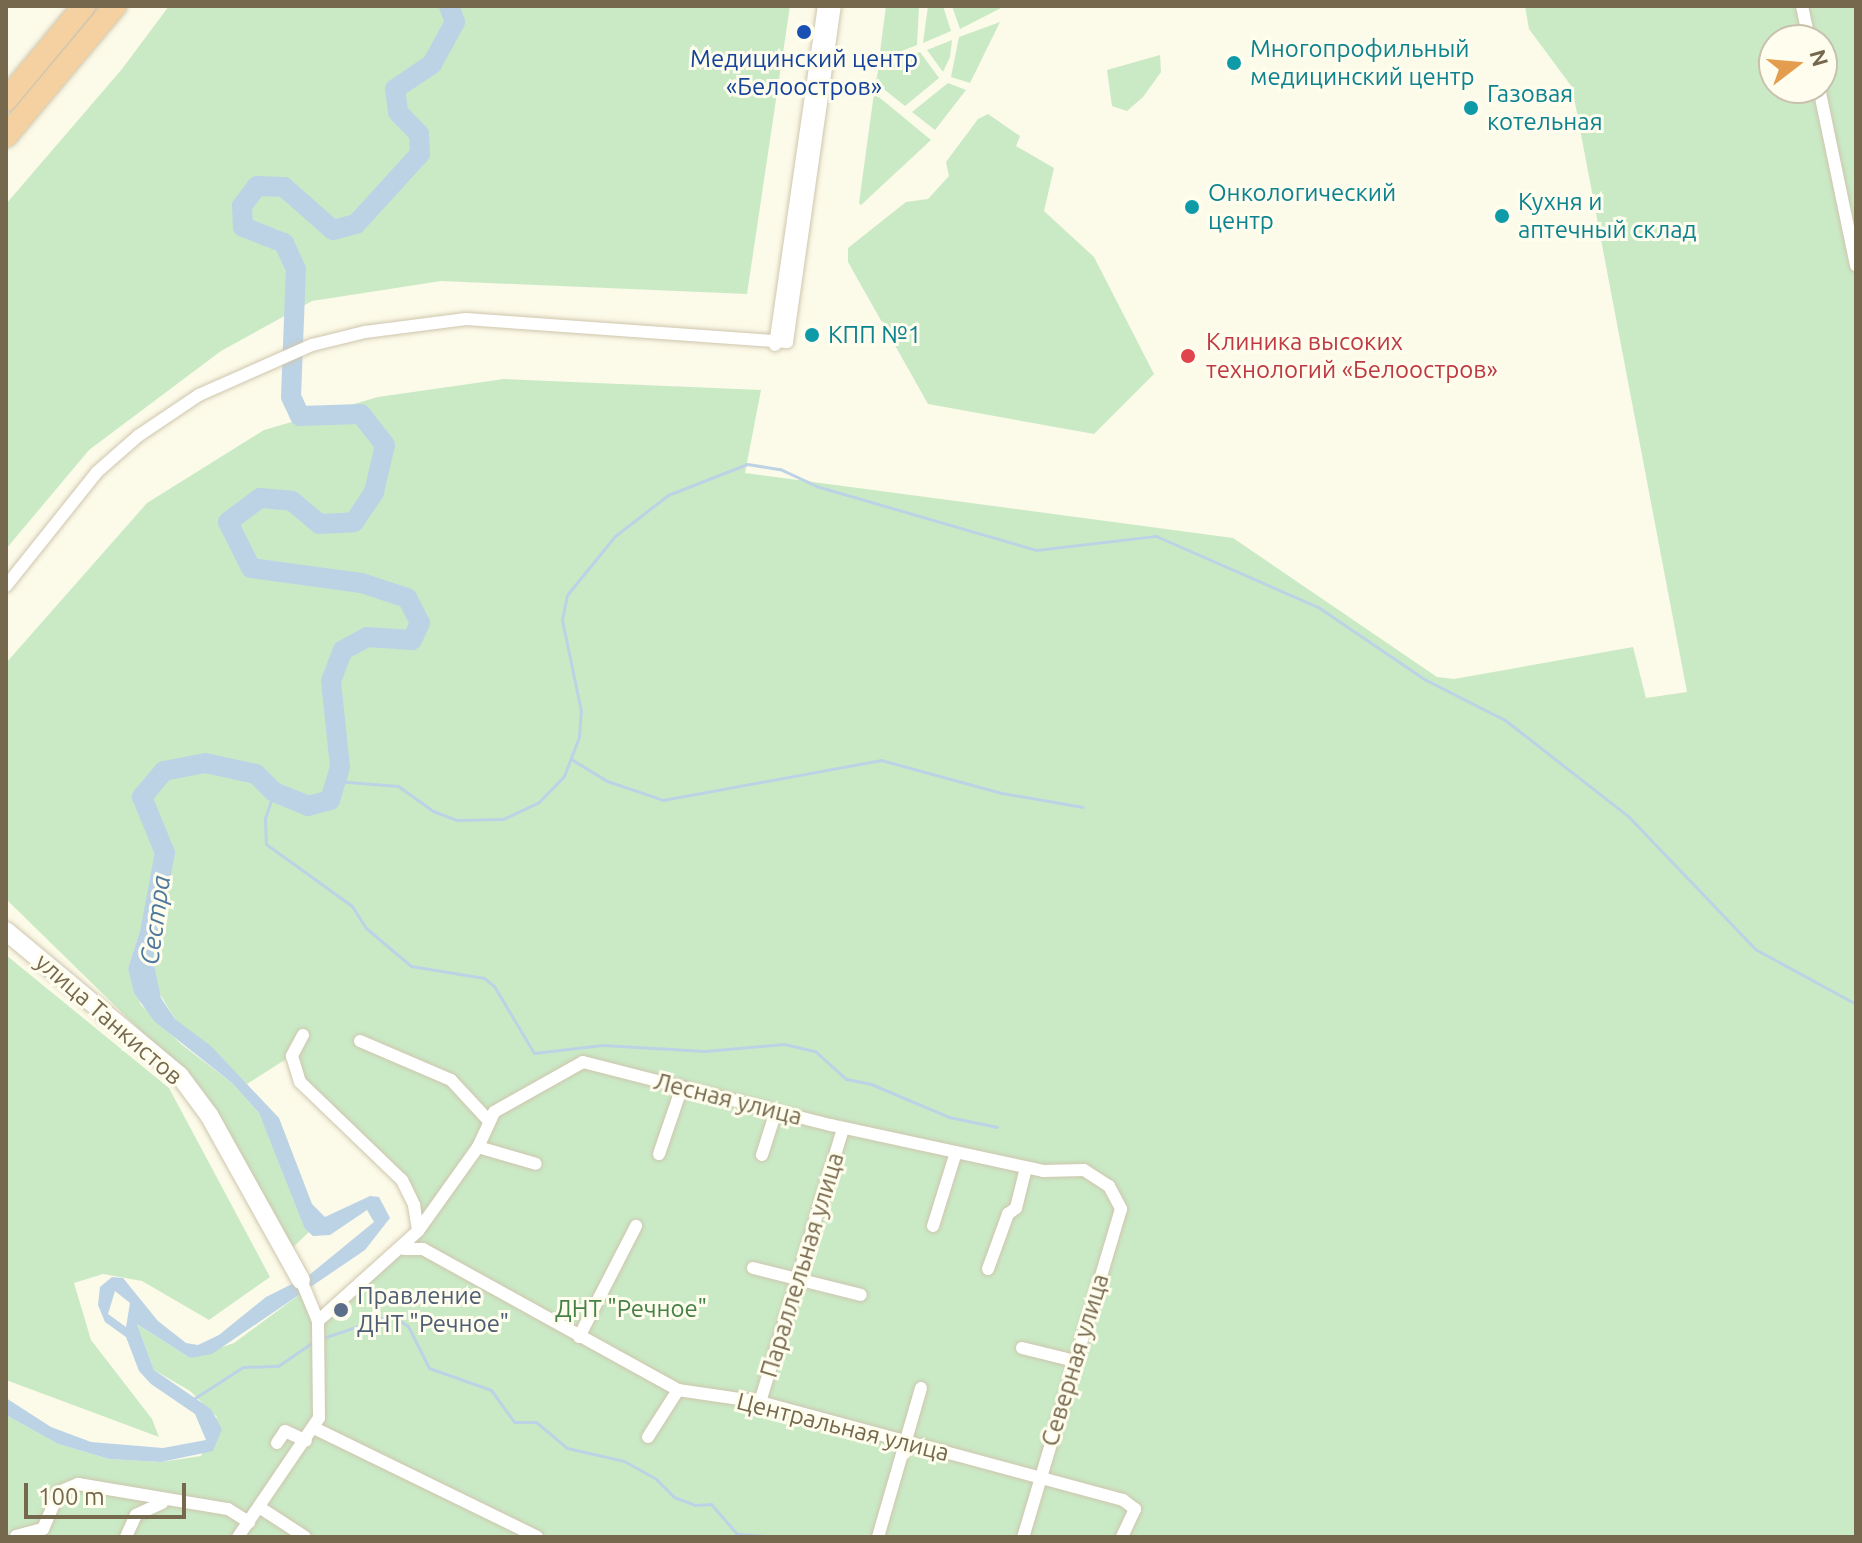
<!DOCTYPE html>
<meta charset="utf-8">
<style>
body{margin:0}
#map{position:relative;width:1862px;height:1543px;overflow:hidden;background:#fcfae8;font-family:Ubuntu,sans-serif}
div>[style]{position:absolute}
[style*='--x']{left:calc(var(--x)*1px);top:calc(var(--y)*1px);width:calc(var(--w)*1px);rotate:calc(var(--a)*1deg)}
.green>*{inset:0;background:#caeac6}
.water>*{inset:0;background:#bcd3e6}
.stream>*{height:3px;margin:-1.5px;padding:0 1.5px;transform-origin:1.5px;border-radius:1.5px;background:#bcd3e6}
.river>*{height:20px;margin:-10px;padding:0 10px;transform-origin:10px;border-radius:10px;background:#bcd3e6}
.roads{filter:drop-shadow(0 0 2px #cec6ae) drop-shadow(0 0 2px #cec6ae)}
.street>*{height:12px;margin:-6px;padding:0 6px;transform-origin:6px;border-radius:6px;background:#fff}
.secondary>*{height:18px;margin:-9px;padding:0 9px;transform-origin:9px;border-radius:9px;background:#fff}
.highway>*{height:22px;margin:-11px;padding:0 11px;transform-origin:11px;border-radius:11px;background:#f5d0a0}
.dots>*{width:22px;height:22px;translate:-50% -50%;box-sizing:border-box;border:4px solid #fffdee;border-radius:50%}
span{translate:-50% -50%;white-space:nowrap;text-align:center;line-height:1.15;-webkit-text-stroke:6px #fffdee;paint-order:stroke}
.culture-label{font-size:24px;color:#0d838f}
.left{translate:0 -50%;text-align:left}
.transit-label{font-size:24px;color:#164399}
.health-label{font-size:24px;color:#be3a42}
.street-label{font-size:24px;color:#76684c}
.service-label{font-size:24px;color:#4e5e75}
.park-label{font-size:24px;color:#468247}
.water-label{font-size:26px;color:#4f799e;font-style:italic}
.frame{position:absolute;inset:0;border:8px solid #76684c;pointer-events:none}
.north{position:absolute;left:1758px;top:24px;width:80px;height:80px;box-sizing:border-box;background:#fffdee;border:2px solid #c8c1ad;border-radius:50%;rotate:74deg;font-size:22px;font-weight:700;line-height:32px;text-align:center;color:#76684c}
.north::after{content:'';display:block;margin:auto;width:28px;height:36px;background:#e49d4f;clip-path:polygon(50% 0,100% 100%,50% 72%,0 100%)}
.scale{position:absolute;left:24px;top:1483px;width:162px;height:36px;box-sizing:border-box;border:4px solid #76684c;border-top:0;padding-left:10px;font-size:24px;line-height:28px;white-space:nowrap;color:#76684c;-webkit-text-stroke:6px #fffdee;paint-order:stroke}
</style>
<div id="map">
<div class="green">
<i style="clip-path:polygon(169px 6px,790px 6px,747px 294px,441px 281px,312px 301px,221px 351px,89px 450px,6px 549px,6px 204px,122px 69px)"></i>
<i style="clip-path:polygon(886px 6px,919px 6px,917px 45px,879px 60px)"></i>
<i style="clip-path:polygon(928px 6px,943px 6px,951px 31px,923px 43px)"></i>
<i style="clip-path:polygon(952px 6px,1005px 6px,960px 29px)"></i>
<i style="clip-path:polygon(evenodd,1525px 6px,1856px 6px,1856px 1537px,6px 1537px,6px 1415px,58px 1444px,109px 1459px,161px 1462px,201px 1456px,217px 1417px,190px 1391px,154px 1370px,137px 1324px,190px 1358px,234px 1343px,303px 1292px,317px 1323px,416px 1234px,402px 1180px,321px 1104px,291px 1056px,247px 1084px,175px 1019px,155px 986px,154px 947px,143px 921px,128px 968px,141px 1005px,181px 1044px,232px 1083px,259px 1113px,309px 1232px,288px 1252px,149px 1039px,6px 899px,6px 663px,147px 503px,264px 430px,378px 397px,504px 379px,761px 390px,745px 473px,1233px 538px,1437px 677px,1454px 679px,1633px 647px,1646px 698px,1687px 692px,1572px 87px,1529px 29px,1525px 6px,1774px 40px,1822px 40px,1822px 88px,1774px 88px,1774px 40px)"></i>
<i style="clip-path:polygon(1000px 22px,970px 83px,951px 77px,959px 37px)"></i>
<i style="clip-path:polygon(952px 40px,950px 57px,943px 72px,927px 50px)"></i>
<i style="clip-path:polygon(920px 52px,939px 78px,905px 106px,876px 83px,878px 70px)"></i>
<i style="clip-path:polygon(1160px 55px,1161px 72px,1143px 97px,1127px 111px,1112px 106px,1107px 70px)"></i>
<i style="clip-path:polygon(948px 83px,966px 90px,935px 130px,912px 112px)"></i>
<i style="clip-path:polygon(874px 93px,931px 140px,861px 205px,859px 203px)"></i>
<i style="clip-path:polygon(988px 114px,1020px 136px,1016px 146px,1054px 168px,1044px 211px,1094px 257px,1154px 374px,1094px 434px,928px 404px,848px 262px,848px 248px,906px 202px,928px 199px,949px 176px,946px 162px,978px 119px)"></i>
<i style="clip-path:polygon(6px 955px,169px 1088px,270px 1277px,209px 1320px,142px 1281px,103px 1274px,74px 1283px,91px 1340px,152px 1419px,159px 1437px,6px 1380px)"></i>
</div>
<div class="water">
<i style="clip-path:polygon(evenodd,143px 921px,159px 923px,153px 960px,161px 998px,175px 1019px,211px 1046px,279px 1118px,312px 1204px,325px 1217px,370px 1196px,379px 1197px,390px 1218px,365px 1250px,212px 1354px,190px 1358px,137px 1324px,154px 1370px,211px 1409px,222px 1429px,213px 1451px,161px 1462px,109px 1459px,58px 1444px,6px 1415px,6px 1398px,51px 1427px,91px 1442px,163px 1448px,206px 1440px,195px 1414px,151px 1384px,139px 1371px,126px 1337px,105px 1322px,98px 1305px,100px 1287px,112px 1277px,123px 1278px,158px 1321px,186px 1343px,198px 1345px,219px 1335px,266px 1297px,308px 1276px,374px 1222px,367px 1210px,330px 1235px,313px 1236px,305px 1229px,259px 1113px,232px 1083px,154px 1021px,134px 993px,128px 968px,143px 921px,115px 1291px,130px 1303px,126px 1327px,108px 1314px,115px 1291px)"></i>
</div>
<div class="stream">
<i style="--x:571;--y:759;--w:42;--a:31.4"></i>
<i style="--x:607;--y:781;--w:59;--a:18.7"></i>
<i style="--x:663;--y:800;--w:222;--a:-10.4"></i>
<i style="--x:881;--y:760;--w:125;--a:15.3"></i>
<i style="--x:1002;--y:793;--w:82;--a:9.8"></i>
<i style="--x:336;--y:781;--w:62;--a:4.6"></i>
<i style="--x:398;--y:786;--w:43;--a:35.5"></i>
<i style="--x:433;--y:811;--w:25;--a:21"></i>
<i style="--x:456;--y:820;--w:47;--a:-1.2"></i>
<i style="--x:503;--y:819;--w:38;--a:-25"></i>
<i style="--x:538;--y:803;--w:37;--a:-46"></i>
<i style="--x:564;--y:776;--w:42;--a:-69"></i>
<i style="--x:579;--y:737;--w:26;--a:-86"></i>
<i style="--x:581;--y:711;--w:93;--a:-101.8"></i>
<i style="--x:562;--y:620;--w:25;--a:-79"></i>
<i style="--x:567;--y:595;--w:76;--a:-50.9"></i>
<i style="--x:615;--y:536;--w:67;--a:-37.7"></i>
<i style="--x:668;--y:495;--w:85;--a:-21.4"></i>
<i style="--x:747;--y:464;--w:33;--a:9"></i>
<i style="--x:780;--y:469;--w:40;--a:25"></i>
<i style="--x:816;--y:486;--w:229;--a:16.2"></i>
<i style="--x:1036;--y:550;--w:121;--a:-6.7"></i>
<i style="--x:1156;--y:536;--w:177;--a:23.7"></i>
<i style="--x:1318;--y:607;--w:130;--a:34.1"></i>
<i style="--x:1426;--y:680;--w:89;--a:26.9"></i>
<i style="--x:1505;--y:720;--w:157;--a:38"></i>
<i style="--x:1629;--y:817;--w:182;--a:46.3"></i>
<i style="--x:1755;--y:949;--w:115;--a:28.6"></i>
<i style="--x:274;--y:792;--w:28;--a:109"></i>
<i style="--x:265;--y:818;--w:26;--a:88"></i>
<i style="--x:266;--y:844;--w:106;--a:35.8"></i>
<i style="--x:352;--y:906;--w:26;--a:58"></i>
<i style="--x:366;--y:928;--w:59;--a:40.2"></i>
<i style="--x:411;--y:966;--w:74;--a:9.3"></i>
<i style="--x:484;--y:978;--w:13;--a:39"></i>
<i style="--x:494;--y:986;--w:78;--a:59.2"></i>
<i style="--x:534;--y:1053;--w:69;--a:-6.6"></i>
<i style="--x:603;--y:1045;--w:102;--a:3.4"></i>
<i style="--x:705;--y:1051;--w:79;--a:-5.1"></i>
<i style="--x:784;--y:1044;--w:32;--a:13"></i>
<i style="--x:815;--y:1051;--w:42;--a:42.1"></i>
<i style="--x:846;--y:1079;--w:25;--a:11"></i>
<i style="--x:871;--y:1084;--w:85;--a:22.9"></i>
<i style="--x:949;--y:1117;--w:49;--a:11.8"></i>
<i style="--x:320;--y:1339;--w:75;--a:-18.7"></i>
<i style="--x:391;--y:1315;--w:20;--a:33"></i>
<i style="--x:408;--y:1326;--w:47;--a:63.4"></i>
<i style="--x:429;--y:1368;--w:66;--a:19.5"></i>
<i style="--x:491;--y:1390;--w:39;--a:54"></i>
<i style="--x:514;--y:1422;--w:22;--a:0"></i>
<i style="--x:536;--y:1422;--w:40;--a:40"></i>
<i style="--x:567;--y:1448;--w:58;--a:12.8"></i>
<i style="--x:624;--y:1461;--w:37;--a:29"></i>
<i style="--x:656;--y:1479;--w:25;--a:45"></i>
<i style="--x:674;--y:1497;--w:22;--a:21"></i>
<i style="--x:695;--y:1505;--w:16;--a:-4"></i>
<i style="--x:711;--y:1504;--w:40;--a:49"></i>
<i style="--x:737;--y:1534;--w:44;--a:3.9"></i>
<i style="--x:195;--y:1398;--w:57;--a:-32.9"></i>
<i style="--x:243;--y:1367;--w:35;--a:-2"></i>
<i style="--x:278;--y:1366;--w:42;--a:-34.4"></i>
</div>
<div class="river">
<i style="--x:147;--y:948;--w:97;--a:-79.3"></i>
<i style="--x:165;--y:853;--w:61;--a:-112.3"></i>
<i style="--x:142;--y:797;--w:34;--a:-50"></i>
<i style="--x:164;--y:771;--w:42;--a:-11"></i>
<i style="--x:205;--y:763;--w:52;--a:12.2"></i>
<i style="--x:256;--y:774;--w:25;--a:45"></i>
<i style="--x:274;--y:792;--w:37;--a:22"></i>
<i style="--x:308;--y:806;--w:23;--a:-15"></i>
<i style="--x:330;--y:800;--w:34;--a:-73"></i>
<i style="--x:340;--y:767;--w:86;--a:-96"></i>
<i style="--x:331;--y:681;--w:33;--a:-69"></i>
<i style="--x:343;--y:650;--w:27;--a:-28"></i>
<i style="--x:367;--y:637;--w:45;--a:3.8"></i>
<i style="--x:412;--y:640;--w:19;--a:-65"></i>
<i style="--x:420;--y:623;--w:28;--a:-117"></i>
<i style="--x:407;--y:598;--w:48;--a:-161.9"></i>
<i style="--x:361;--y:583;--w:111;--a:-172.2"></i>
<i style="--x:251;--y:568;--w:51;--a:-116.6"></i>
<i style="--x:228;--y:522;--w:40;--a:-37"></i>
<i style="--x:260;--y:498;--w:32;--a:5"></i>
<i style="--x:292;--y:501;--w:35;--a:40"></i>
<i style="--x:319;--y:524;--w:35;--a:-3"></i>
<i style="--x:354;--y:522;--w:36;--a:-56"></i>
<i style="--x:374;--y:492;--w:48;--a:-76.8"></i>
<i style="--x:385;--y:445;--w:39;--a:-128"></i>
<i style="--x:361;--y:414;--w:61;--a:178.1"></i>
<i style="--x:300;--y:416;--w:21;--a:-115"></i>
<i style="--x:291;--y:397;--w:128;--a:-87.8"></i>
<i style="--x:296;--y:269;--w:29;--a:-115"></i>
<i style="--x:284;--y:243;--w:44;--a:-158.7"></i>
<i style="--x:243;--y:227;--w:21;--a:-93"></i>
<i style="--x:242;--y:206;--w:25;--a:-53"></i>
<i style="--x:257;--y:186;--w:27;--a:2"></i>
<i style="--x:284;--y:187;--w:65;--a:41.3"></i>
<i style="--x:333;--y:230;--w:24;--a:-15"></i>
<i style="--x:356;--y:224;--w:95;--a:-47.6"></i>
<i style="--x:420;--y:154;--w:20;--a:-93"></i>
<i style="--x:419;--y:134;--w:30;--a:-134"></i>
<i style="--x:398;--y:112;--w:23;--a:-97"></i>
<i style="--x:395;--y:89;--w:45;--a:-34"></i>
<i style="--x:432;--y:64;--w:48;--a:-61.3"></i>
<i style="--x:455;--y:22;--w:17;--a:-111"></i>
</div>
<div class="roads">
<div class="street">
<i style="--x:1802;--y:6;--w:35;--a:78"></i>
<i style="--x:1819;--y:88;--w:181;--a:78.2"></i>
<i style="--x:775;--y:345;--w:343;--a:-81.8"></i>
<i style="--x:6;--y:586;--w:146;--a:-51.4"></i>
<i style="--x:97;--y:472;--w:55;--a:-41.3"></i>
<i style="--x:138;--y:436;--w:73;--a:-33.9"></i>
<i style="--x:199;--y:395;--w:124;--a:-23.9"></i>
<i style="--x:312;--y:345;--w:55;--a:-13.8"></i>
<i style="--x:365;--y:332;--w:102;--a:-7.3"></i>
<i style="--x:466;--y:319;--w:322;--a:4.1"></i>
<i style="--x:787;--y:342;--w:339;--a:-81.9"></i>
<i style="--x:303;--y:1035;--w:24;--a:118"></i>
<i style="--x:292;--y:1056;--w:27;--a:73"></i>
<i style="--x:300;--y:1082;--w:141;--a:43.9"></i>
<i style="--x:402;--y:1180;--w:28;--a:64"></i>
<i style="--x:414;--y:1205;--w:26;--a:81"></i>
<i style="--x:418;--y:1231;--w:135;--a:138"></i>
<i style="--x:360;--y:1041;--w:99;--a:23.2"></i>
<i style="--x:451;--y:1080;--w:54;--a:47.2"></i>
<i style="--x:478;--y:1147;--w:60;--a:16.3"></i>
<i style="--x:659;--y:1154;--w:71;--a:-71.1"></i>
<i style="--x:762;--y:1155;--w:46;--a:-72.3"></i>
<i style="--x:933;--y:1226;--w:77;--a:-72.7"></i>
<i style="--x:418;--y:1231;--w:103;--a:-54.5"></i>
<i style="--x:478;--y:1147;--w:38;--a:-65"></i>
<i style="--x:494;--y:1112;--w:102;--a:-29.3"></i>
<i style="--x:583;--y:1062;--w:256;--a:14.3"></i>
<i style="--x:831;--y:1125;--w:217;--a:12.2"></i>
<i style="--x:1043;--y:1171;--w:41;--a:-1.4"></i>
<i style="--x:1084;--y:1170;--w:30;--a:33"></i>
<i style="--x:1109;--y:1186;--w:26;--a:62"></i>
<i style="--x:1121;--y:1209;--w:342;--a:106.6"></i>
<i style="--x:404;--y:1249;--w:19;--a:0"></i>
<i style="--x:423;--y:1249;--w:291;--a:28.9"></i>
<i style="--x:678;--y:1390;--w:83;--a:8.3"></i>
<i style="--x:760;--y:1402;--w:376;--a:15.1"></i>
<i style="--x:1123;--y:1500;--w:15;--a:37"></i>
<i style="--x:1135;--y:1509;--w:31;--a:115"></i>
<i style="--x:753;--y:1268;--w:111;--a:14"></i>
<i style="--x:988;--y:1269;--w:59;--a:-70"></i>
<i style="--x:1008;--y:1214;--w:10;--a:-37"></i>
<i style="--x:1016;--y:1208;--w:41;--a:-76"></i>
<i style="--x:579;--y:1337;--w:125;--a:-62.8"></i>
<i style="--x:1022;--y:1348;--w:55;--a:13.8"></i>
<i style="--x:760;--y:1402;--w:286;--a:-73.1"></i>
<i style="--x:314;--y:1428;--w:248;--a:26"></i>
<i style="--x:648;--y:1437;--w:56;--a:-57.4"></i>
<i style="--x:277;--y:1443;--w:14;--a:-56"></i>
<i style="--x:285;--y:1431;--w:23;--a:25"></i>
<i style="--x:259;--y:1507;--w:55;--a:33.1"></i>
<i style="--x:16;--y:1536;--w:28;--a:-15"></i>
<i style="--x:43;--y:1529;--w:40;--a:-66.6"></i>
<i style="--x:59;--y:1492;--w:21;--a:-23"></i>
<i style="--x:78;--y:1484;--w:152;--a:9.5"></i>
<i style="--x:228;--y:1509;--w:25;--a:32"></i>
<i style="--x:126;--y:1537;--w:24;--a:-66"></i>
<i style="--x:136;--y:1515;--w:29;--a:-25"></i>
<i style="--x:238;--y:1537;--w:144;--a:-55.8"></i>
<i style="--x:319;--y:1418;--w:97;--a:-90.6"></i>
<i style="--x:318;--y:1321;--w:44;--a:-112.5"></i>
<i style="--x:878;--y:1537;--w:155;--a:-73.9"></i>
</div>
<div class="secondary">
<i style="--x:6;--y:931;--w:226;--a:39.8"></i>
<i style="--x:180;--y:1076;--w:49;--a:53.4"></i>
<i style="--x:209;--y:1115;--w:189;--a:60.9"></i>
</div>
<div class="highway">
<i style="--x:6;--y:100;--w:122;--a:-50.3"></i>
<i style="--x:6;--y:136;--w:170;--a:-50"></i>
</div>
</div>
<div class="dots">
<i style="left:804px;top:32px;background:#1a4fb4"></i>
<i style="left:1234px;top:63px;background:#0f9aa8"></i>
<i style="left:1471px;top:108px;background:#0f9aa8"></i>
<i style="left:1192px;top:207px;background:#0f9aa8"></i>
<i style="left:1502px;top:216px;background:#0f9aa8"></i>
<i style="left:812px;top:335px;background:#0f9aa8"></i>
<i style="left:1188px;top:356px;background:#e0444e"></i>
<i style="left:341px;top:1310px;background:#5c6f8a"></i>
</div>
<div class="culture-label">
<span class="left" style="left:1250px;top:63px">Многопрофильный<br>медицинский центр</span>
<span class="left" style="left:1487px;top:108px">Газовая<br>котельная</span>
<span class="left" style="left:1208px;top:207px">Онкологический<br>центр</span>
<span class="left" style="left:1518px;top:216px">Кухня и<br>аптечный склад</span>
<span class="left" style="left:828px;top:335px">КПП №1</span>
</div>
<div class="transit-label">
<span style="left:804px;top:73px">Медицинский центр<br>«Белоостров»</span>
</div>
<div class="health-label">
<span class="left" style="left:1206px;top:356px">Клиника высоких<br>технологий «Белоостров»</span>
</div>
<div class="street-label">
<span style="left:109px;top:1019px;rotate:41deg">улица Танкистов</span>
<span style="left:728px;top:1099px;rotate:14deg">Лесная улица</span>
<span style="left:802px;top:1265px;rotate:-73deg">Параллельная улица</span>
<span style="left:1075px;top:1360px;rotate:-73deg">Северная улица</span>
<span style="left:843px;top:1427px;rotate:14deg">Центральная улица</span>
</div>
<div class="service-label">
<span class="left" style="left:357px;top:1310px">Правление<br>ДНТ "Речное"</span>
</div>
<div class="park-label">
<span style="left:631px;top:1309px">ДНТ "Речное"</span>
</div>
<div class="water-label">
<span style="left:155px;top:920px;rotate:-82deg">Сестра</span>
</div>
<div class="frame"></div>
<div class="north">N</div>
<div class="scale">100 m</div>
</div>
